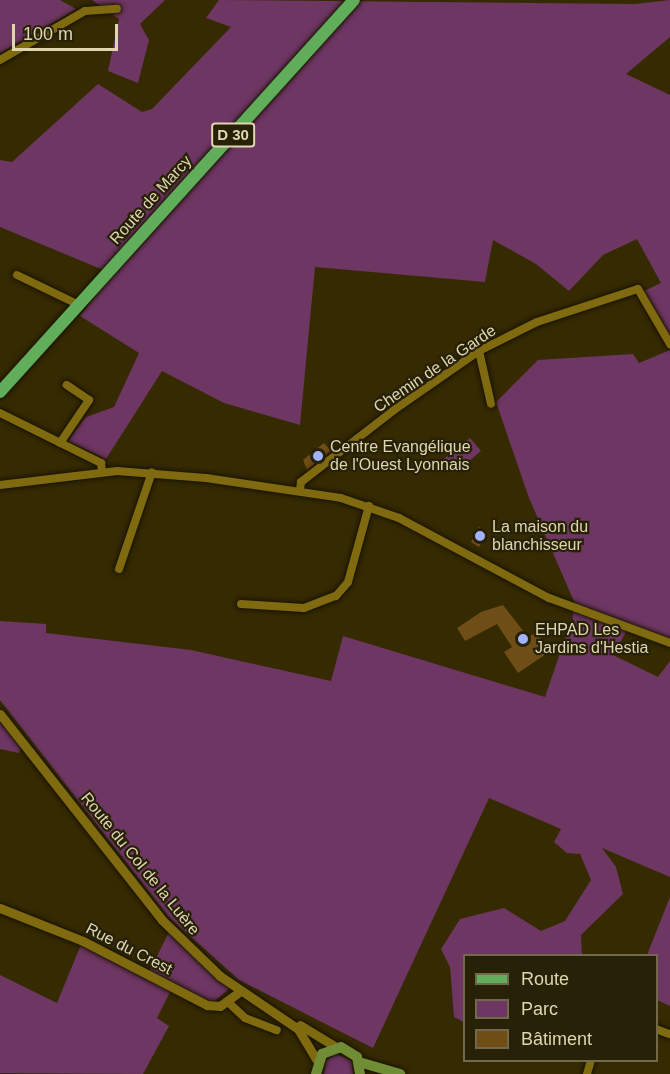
<!DOCTYPE html>
<meta charset="utf-8">
<style>
body{margin:0}
#map{position:relative;width:670px;height:1074px;overflow:hidden;background:#352a00;font-family:Arial,sans-serif}
div>[style]{position:absolute}
[style*='--x']{left:calc(var(--x)*1px);top:calc(var(--y)*1px);width:calc(var(--w)*1px);rotate:calc(var(--a)*1deg)}
.green>*{inset:0;background:#6e3663}
.building>*{inset:0;background:#6f4d16}
.roads{filter:drop-shadow(0 0 2px #191300) drop-shadow(0 0 2px #191300)}
.minor>*{height:8px;margin:-4px;padding:0 4px;transform-origin:4px;border-radius:4px;background:#7f6a10}
.tertiary>*{height:9px;margin:-4.5px;padding:0 4.5px;transform-origin:4.5px;border-radius:4.5px;background:#7f6a10}
.secondary>*{height:10px;margin:-5px;padding:0 5px;transform-origin:5px;border-radius:5px;background:#708c35}
.primary>*{height:12px;margin:-6px;padding:0 6px;transform-origin:6px;border-radius:6px;background:#60ae59}
.dots>*{width:16px;height:16px;translate:-50% -50%;box-sizing:border-box;border:3px solid #272107;border-radius:50%}
span{translate:-50% -50%;white-space:nowrap;text-align:center;line-height:1.15;-webkit-text-stroke:4.5px #272107;paint-order:stroke}
.shield-label span{padding:2px 4px;background:#272107;border:2px solid;border-radius:4px;-webkit-text-stroke-width:0}
.shield-label{font-size:15px;color:#dfd5af;font-weight:700}
.street-label{font-size:16px;color:#dfd5af}
.poi-label{font-size:16px;color:#dfd5af}
.left{translate:0 -50%;text-align:left}
.legend{position:absolute;left:463px;top:954px;width:195px;height:108px;box-sizing:border-box;background:#272107;border:2px solid #71694a;margin:0;padding:8px 10px;list-style:none;font-size:18px;color:#dfd5af}
.legend li{display:flex;align-items:center;gap:12px;height:30px}
.legend b{width:30px;border:2px solid #71694a}
.scale{position:absolute;left:12px;top:24px;width:106px;height:27px;box-sizing:border-box;border:3px solid #dfd5af;border-top:0;padding-left:8px;font-size:18px;line-height:21px;white-space:nowrap;color:#dfd5af;-webkit-text-stroke:4px #272107;paint-order:stroke}
</style>
<div id="map">
<div class="green">
<i style="clip-path:polygon(0 0,60px 0,76px 9px,0 53px)"></i>
<i style="clip-path:polygon(92px 0,165px 0,140px 24px,149px 40px,138px 83px,108px 71px,119px 19px)"></i>
<i style="clip-path:polygon(219px 0,635px 4px,670px 0,670px 37px,626px 74px,670px 95px,670px 337px,644px 291px,661px 283px,637px 239px,603px 255px,569px 291px,536px 264px,493px 240px,485px 282px,315px 267px,300px 425px,224px 403px,162px 371px,106px 459px,68px 441px,86px 417px,114px 407px,139px 353px,80px 316px,113px 274px,0 227px,0 160px,12px 162px,98px 84px,142px 112px,152px 109px,231px 27px,206px 18px)"></i>
<i style="clip-path:polygon(670px 350px,670px 639px,630px 625px,613px 655px,658px 677px,670px 661px,670px 877px,602px 848px,616px 867px,623px 894px,581px 935px,582px 955px,464px 956px,464px 1022px,454px 1017px,450px 967px,441px 949px,460px 919px,504px 908px,541px 931px,565px 921px,591px 880px,580px 854px,567px 853px,554px 842px,561px 829px,489px 798px,373px 1048px,239px 980px,169px 917px,0 700px,0 621px,46px 624px,46px 633px,191px 650px,331px 681px,343px 636px,545px 697px,576px 606px,529px 498px,496px 402px,538px 360px,633px 354px,639px 363px)"></i>
<i style="clip-path:polygon(470px 438px,481px 451px,456px 472px,444px 459px)"></i>
<i style="clip-path:polygon(0 721px,21px 748px,19px 753px,0 749px)"></i>
<i style="clip-path:polygon(670px 897px,670px 1006px,657px 1000px,656px 956px,647px 955px)"></i>
<i style="clip-path:polygon(169px 932px,230px 988px,213px 1002px,173px 986px,157px 1018px,169px 1026px,143px 1074px,0 1073px,0 975px,57px 1003px,82px 942px,147px 976px)"></i>
<i style="clip-path:polygon(336px 1054px,352px 1061px,353px 1074px,324px 1074px,326px 1060px)"></i>
</div>
<div class="building">
<i style="clip-path:polygon(324px 443px,331px 451px,307px 470px,303px 460px)"></i>
<i style="clip-path:polygon(479px 527px,487px 532px,479px 547px,471px 542px)"></i>
<i style="clip-path:polygon(503px 605px,528px 637px,536px 633px,549px 652px,518px 673px,504px 652px,512px 647px,497px 624px,465px 641px,457px 628px,481px 612px)"></i>
</div>
<div class="roads">
<div class="minor">
<i style="--x:0;--y:60;--w:98;--a:-30"></i>
<i style="--x:85;--y:11;--w:32;--a:-4"></i>
<i style="--x:17;--y:275;--w:69;--a:25.8"></i>
<i style="--x:479;--y:351;--w:54;--a:77.2"></i>
<i style="--x:0;--y:413;--w:113;--a:26.3"></i>
<i style="--x:101;--y:463;--w:8;--a:83"></i>
<i style="--x:60;--y:443;--w:52;--a:-56"></i>
<i style="--x:89;--y:400;--w:27;--a:-146"></i>
<i style="--x:0;--y:485;--w:118;--a:-6.8"></i>
<i style="--x:117;--y:471;--w:89;--a:4.5"></i>
<i style="--x:206;--y:478;--w:136;--a:8.4"></i>
<i style="--x:341;--y:498;--w:61;--a:19"></i>
<i style="--x:399;--y:518;--w:170;--a:28.1"></i>
<i style="--x:549;--y:598;--w:129;--a:20.4"></i>
<i style="--x:300;--y:490;--w:8;--a:-83"></i>
<i style="--x:301;--y:482;--w:118;--a:-37.7"></i>
<i style="--x:394;--y:410;--w:103;--a:-34.8"></i>
<i style="--x:479;--y:351;--w:65;--a:-26.6"></i>
<i style="--x:537;--y:322;--w:106;--a:-18.1"></i>
<i style="--x:638;--y:289;--w:64;--a:59.8"></i>
<i style="--x:119;--y:569;--w:102;--a:-71.2"></i>
<i style="--x:241;--y:604;--w:63;--a:3.6"></i>
<i style="--x:304;--y:608;--w:34;--a:-21"></i>
<i style="--x:336;--y:596;--w:18;--a:-49"></i>
<i style="--x:348;--y:582;--w:79;--a:-74.6"></i>
<i style="--x:229;--y:1003;--w:22;--a:43"></i>
<i style="--x:245;--y:1018;--w:34;--a:21"></i>
<i style="--x:656;--y:1029;--w:14;--a:21"></i>
<i style="--x:587;--y:1074;--w:15;--a:-74"></i>
</div>
<div class="tertiary">
<i style="--x:0;--y:714;--w:262;--a:51.8"></i>
<i style="--x:162;--y:920;--w:81;--a:44"></i>
<i style="--x:220;--y:976;--w:94;--a:34.2"></i>
<i style="--x:298;--y:1029;--w:37;--a:59"></i>
<i style="--x:0;--y:908;--w:89;--a:21.7"></i>
<i style="--x:83;--y:941;--w:140;--a:27.3"></i>
<i style="--x:207;--y:1005;--w:13;--a:4"></i>
<i style="--x:220;--y:1006;--w:26;--a:-36"></i>
<i style="--x:300;--y:1025;--w:42;--a:31.4"></i>
</div>
<div class="secondary">
<i style="--x:359;--y:1062;--w:43;--a:16.3"></i>
<i style="--x:316;--y:1074;--w:21;--a:-73"></i>
<i style="--x:322;--y:1054;--w:20;--a:-20"></i>
<i style="--x:341;--y:1047;--w:19;--a:32"></i>
<i style="--x:357;--y:1057;--w:17;--a:80"></i>
</div>
<div class="primary">
<i style="--x:0;--y:392;--w:528;--a:-47.92"></i>
</div>
</div>
<div class="dots">
<i style="left:318px;top:456px;background:#a3b2fd"></i>
<i style="left:480px;top:536px;background:#a3b2fd"></i>
<i style="left:523px;top:639px;background:#a3b2fd"></i>
</div>
<div class="shield-label">
<span style="left:233px;top:135px">D 30</span>
</div>
<div class="street-label">
<span style="left:151px;top:200px;rotate:-48deg">Route de Marcy</span>
<span style="left:435px;top:369px;rotate:-34deg">Chemin de la Garde</span>
<span style="left:140px;top:864px;rotate:51deg">Route du Col de la Luère</span>
<span style="left:129px;top:949px;rotate:27deg">Rue du Crest</span>
</div>
<div class="poi-label">
<span class="left" style="left:330px;top:456px">Centre Evangélique<br>de l'Ouest Lyonnais</span>
<span class="left" style="left:492px;top:536px">La maison du<br>blanchisseur</span>
<span class="left" style="left:535px;top:639px">EHPAD Les<br>Jardins d'Hestia</span>
</div>
<ul class="legend">
<li><b style="height:8px;background:#60ae59"></b>Route</li>
<li><b style="height:16px;background:#6e3663"></b>Parc</li>
<li><b style="height:16px;background:#6f4d16"></b>Bâtiment</li>
</ul>
<div class="scale">100 m</div>
</div>
